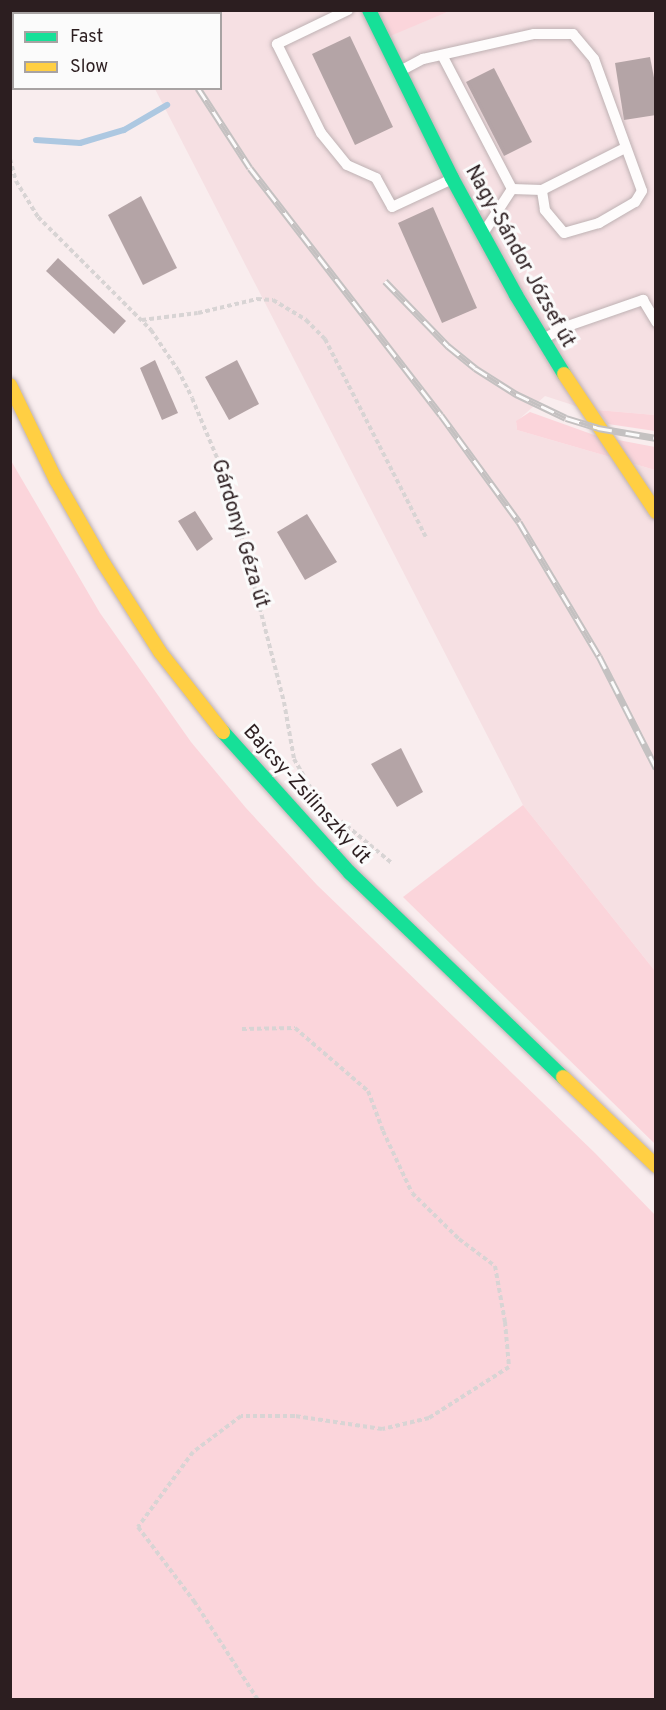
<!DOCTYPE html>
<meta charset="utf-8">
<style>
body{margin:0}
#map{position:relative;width:666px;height:1710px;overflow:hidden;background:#f9edee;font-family:Overpass,sans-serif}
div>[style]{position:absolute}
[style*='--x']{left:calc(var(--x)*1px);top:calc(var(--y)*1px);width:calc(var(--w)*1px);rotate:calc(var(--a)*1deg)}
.built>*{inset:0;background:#f6e0e3}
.green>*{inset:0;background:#fbd5db}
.stream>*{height:6px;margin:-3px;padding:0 3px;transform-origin:3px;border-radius:3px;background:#adc8e1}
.building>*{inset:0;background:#b4a4a6}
.path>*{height:4px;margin-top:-2px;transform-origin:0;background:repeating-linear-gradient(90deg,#d8d4d4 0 4.5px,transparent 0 7.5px)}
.roads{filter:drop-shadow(0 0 2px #beb1b3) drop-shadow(0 0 2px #beb1b3)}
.lane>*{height:10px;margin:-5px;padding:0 5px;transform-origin:5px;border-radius:5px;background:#fefcfc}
.fast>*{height:14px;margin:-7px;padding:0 7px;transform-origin:7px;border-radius:7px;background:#16e098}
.slow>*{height:14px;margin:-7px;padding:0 7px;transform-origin:7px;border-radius:7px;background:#ffcf43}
.rail>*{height:7px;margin-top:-3.5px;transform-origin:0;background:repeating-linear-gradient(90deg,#fbfbfb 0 14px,#c4c1c1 0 28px);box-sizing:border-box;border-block:2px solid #c4c1c1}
span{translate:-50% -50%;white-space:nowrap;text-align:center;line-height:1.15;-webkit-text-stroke:6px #fbfbfb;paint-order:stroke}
.street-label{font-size:20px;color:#2c1e20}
.frame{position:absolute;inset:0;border:12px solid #2c1e20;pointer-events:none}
.legend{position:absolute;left:12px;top:12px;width:210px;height:78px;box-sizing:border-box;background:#fbfbfb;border:2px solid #a8a3a3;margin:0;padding:8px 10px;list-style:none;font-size:18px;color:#2c1e20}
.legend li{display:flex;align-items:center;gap:12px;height:30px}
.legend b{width:30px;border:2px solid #a8a3a3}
</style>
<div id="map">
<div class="built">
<i style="clip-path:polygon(114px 11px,369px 11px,383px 38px,450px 11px,655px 11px,655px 415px,585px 409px,545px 396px,516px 422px,517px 430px,655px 470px,655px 971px,523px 805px,155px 89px,220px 88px,220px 14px,116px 14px)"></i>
</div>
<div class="green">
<i style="clip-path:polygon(369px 11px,450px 11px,383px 39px)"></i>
<i style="clip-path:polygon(597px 410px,655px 415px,655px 431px,608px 424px)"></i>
<i style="clip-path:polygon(530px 412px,597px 436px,655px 447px,655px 470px,517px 430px,516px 421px)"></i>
<i style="clip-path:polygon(10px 459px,100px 613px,191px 742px,246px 808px,317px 885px,595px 1153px,655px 1215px,655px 1699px,11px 1699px)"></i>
<i style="clip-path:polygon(523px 805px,655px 971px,655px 1144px,403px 897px)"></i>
</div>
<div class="stream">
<i style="--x:36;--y:140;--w:44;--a:3.9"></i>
<i style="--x:80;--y:143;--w:46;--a:-16.5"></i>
<i style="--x:124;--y:130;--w:50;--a:-30.2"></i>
</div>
<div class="building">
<i style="clip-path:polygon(350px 36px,393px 127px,355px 145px,312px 54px)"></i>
<i style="clip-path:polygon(650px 57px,656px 88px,656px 115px,624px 120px,615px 63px)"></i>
<i style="clip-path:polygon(494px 68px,532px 142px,504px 156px,466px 82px)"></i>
<i style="clip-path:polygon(141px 196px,177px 268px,143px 285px,108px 215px)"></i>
<i style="clip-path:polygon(433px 207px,477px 308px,442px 323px,398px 223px)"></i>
<i style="clip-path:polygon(58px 258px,126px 321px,114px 334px,46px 271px)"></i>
<i style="clip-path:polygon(155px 360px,178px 413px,162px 420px,140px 368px)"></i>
<i style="clip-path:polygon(237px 360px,259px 404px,229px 420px,205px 377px)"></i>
<i style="clip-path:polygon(195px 511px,213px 539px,197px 551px,178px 521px)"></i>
<i style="clip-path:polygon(307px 514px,337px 562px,305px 580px,277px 532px)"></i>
<i style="clip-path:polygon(401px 748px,423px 792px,397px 807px,371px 764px)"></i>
</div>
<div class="path">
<i style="--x:10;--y:159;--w:23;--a:75"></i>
<i style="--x:16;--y:181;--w:42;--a:58.6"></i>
<i style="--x:38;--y:217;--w:160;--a:45"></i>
<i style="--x:151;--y:330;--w:48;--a:56"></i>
<i style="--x:178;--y:370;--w:31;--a:63"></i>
<i style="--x:192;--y:398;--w:93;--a:67.3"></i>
<i style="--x:228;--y:484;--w:225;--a:75.6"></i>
<i style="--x:284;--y:702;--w:58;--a:80"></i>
<i style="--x:294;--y:759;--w:32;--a:60"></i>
<i style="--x:142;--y:320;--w:56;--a:-7.1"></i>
<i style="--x:198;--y:313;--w:61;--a:-13.3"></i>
<i style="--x:257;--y:299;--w:16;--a:4"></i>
<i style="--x:273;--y:300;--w:39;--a:31"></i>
<i style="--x:306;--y:320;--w:27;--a:45"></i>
<i style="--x:325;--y:339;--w:222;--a:63"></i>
<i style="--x:341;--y:821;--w:67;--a:39.6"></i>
<i style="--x:242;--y:1029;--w:53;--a:-1.1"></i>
<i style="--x:295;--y:1028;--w:96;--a:40.8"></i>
<i style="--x:368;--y:1091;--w:43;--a:69.4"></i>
<i style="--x:383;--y:1131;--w:68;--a:64.9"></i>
<i style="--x:412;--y:1193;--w:66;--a:44.4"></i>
<i style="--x:459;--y:1239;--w:45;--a:36.9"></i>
<i style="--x:495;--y:1266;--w:57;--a:79.9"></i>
<i style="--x:505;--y:1322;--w:45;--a:84.9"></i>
<i style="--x:509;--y:1367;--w:95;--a:147.5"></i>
<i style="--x:429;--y:1418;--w:48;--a:166.8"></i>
<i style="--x:382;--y:1429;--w:88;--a:-171.5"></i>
<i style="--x:295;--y:1416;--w:54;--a:180"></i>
<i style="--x:241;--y:1416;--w:60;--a:143.1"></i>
<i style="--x:193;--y:1452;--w:93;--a:126.3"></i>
<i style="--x:138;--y:1527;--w:93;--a:52.9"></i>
<i style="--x:194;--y:1601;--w:118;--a:57.1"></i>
</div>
<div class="roads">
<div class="lane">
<i style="--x:348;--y:10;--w:79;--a:154.4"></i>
<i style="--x:277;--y:44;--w:99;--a:63.7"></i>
<i style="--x:321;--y:133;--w:41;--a:50.9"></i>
<i style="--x:347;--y:165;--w:32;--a:24"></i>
<i style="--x:376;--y:178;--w:33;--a:61"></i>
<i style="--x:392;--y:207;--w:66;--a:-25"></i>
<i style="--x:442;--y:55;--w:151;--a:62.4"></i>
<i style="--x:512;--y:189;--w:30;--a:2"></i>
<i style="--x:402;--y:70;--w:24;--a:-28"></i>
<i style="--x:423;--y:59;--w:114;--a:-12.7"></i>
<i style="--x:534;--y:34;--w:39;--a:0"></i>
<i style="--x:573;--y:34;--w:33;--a:50"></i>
<i style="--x:594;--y:59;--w:140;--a:70"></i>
<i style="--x:642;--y:191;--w:13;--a:122"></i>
<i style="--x:635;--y:202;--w:42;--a:149.7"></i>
<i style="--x:599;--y:223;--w:36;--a:164"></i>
<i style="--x:564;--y:233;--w:30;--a:-130"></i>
<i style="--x:545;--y:210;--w:20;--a:-99"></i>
<i style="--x:542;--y:190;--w:93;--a:-26.8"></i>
<i style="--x:484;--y:232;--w:51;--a:-56.9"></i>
<i style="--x:545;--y:338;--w:23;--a:-29"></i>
<i style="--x:565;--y:327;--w:83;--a:-19.1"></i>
<i style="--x:643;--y:300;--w:26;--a:59"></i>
</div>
<div class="fast">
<i style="--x:369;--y:10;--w:187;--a:63.7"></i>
<i style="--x:452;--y:178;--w:133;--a:61.3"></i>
<i style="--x:516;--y:295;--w:92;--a:58.7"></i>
<i style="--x:223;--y:732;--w:190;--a:48"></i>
<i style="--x:350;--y:873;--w:295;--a:43.8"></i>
</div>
<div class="slow">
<i style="--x:564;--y:374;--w:166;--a:56.3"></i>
<i style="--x:10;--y:385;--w:106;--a:64.2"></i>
<i style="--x:56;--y:480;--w:97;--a:60.3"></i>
<i style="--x:104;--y:564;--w:104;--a:57.5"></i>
<i style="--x:160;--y:652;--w:102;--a:51.8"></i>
<i style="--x:563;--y:1077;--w:129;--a:43.7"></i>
</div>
</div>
<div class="rail">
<i style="--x:156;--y:10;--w:4;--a:63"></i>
<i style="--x:198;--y:88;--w:95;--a:57"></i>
<i style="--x:250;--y:168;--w:312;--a:52.3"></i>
<i style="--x:441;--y:415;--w:132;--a:53.9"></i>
<i style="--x:519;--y:522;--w:156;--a:59.2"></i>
<i style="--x:599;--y:656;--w:126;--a:63"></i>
<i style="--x:385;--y:281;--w:91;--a:45.9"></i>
<i style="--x:448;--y:346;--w:35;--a:39"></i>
<i style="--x:475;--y:368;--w:49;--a:32.4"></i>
<i style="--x:516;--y:394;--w:55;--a:25.6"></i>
<i style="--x:566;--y:418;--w:34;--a:17"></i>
<i style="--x:598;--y:428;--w:59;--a:9.8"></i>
</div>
<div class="street-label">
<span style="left:519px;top:257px;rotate:61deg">Nagy-Sándor József út</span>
<span style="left:239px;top:534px;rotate:73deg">Gárdonyi Géza út</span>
<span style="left:306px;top:795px;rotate:48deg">Bajcsy-Zsilinszky út</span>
</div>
<div class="frame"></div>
<ul class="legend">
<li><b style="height:8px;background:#16e098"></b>Fast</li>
<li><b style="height:8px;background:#ffcf43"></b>Slow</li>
</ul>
</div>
